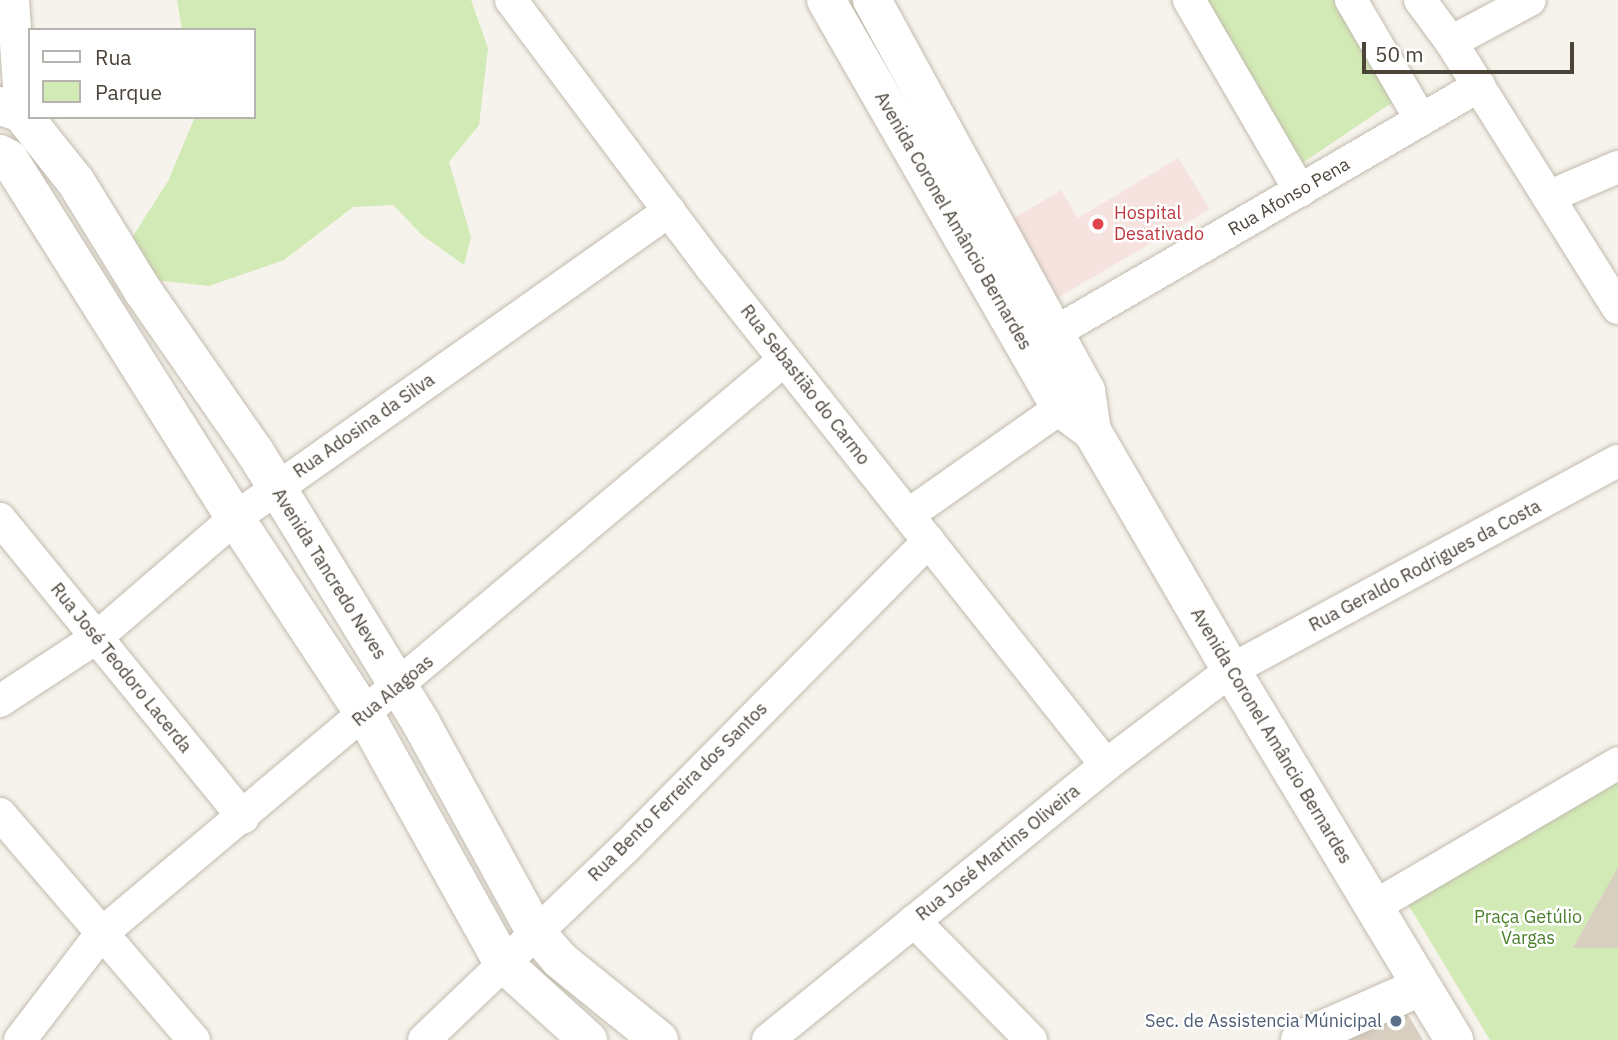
<!DOCTYPE html>
<meta charset="utf-8">
<style>
body{margin:0}
#map{position:relative;width:1618px;height:1040px;overflow:hidden;background:#f6f3ec;font-family:"IBM Plex Sans",sans-serif}
div>[style]{position:absolute}
[style*='--x']{left:calc(var(--x)*1px);top:calc(var(--y)*1px);width:calc(var(--w)*1px);rotate:calc(var(--a)*1deg)}
.medical>*{inset:0;background:#f6e3e0}
.green>*{inset:0;background:#d2eab5}
.building>*{inset:0;background:#d8cfc1}
.roads{filter:drop-shadow(0 0 2px #c2bbae) drop-shadow(0 0 2px #c2bbae)}
.minor>*{height:32px;margin:-16px;padding:0 16px;transform-origin:16px;border-radius:16px;background:#fff}
.tertiary>*{height:38px;margin:-19px;padding:0 19px;transform-origin:19px;border-radius:19px;background:#fff}
.dots>*{width:19px;height:19px;translate:-50% -50%;box-sizing:border-box;border:4px solid #fff;border-radius:50%}
span{translate:-50% -50%;white-space:nowrap;text-align:center;line-height:1.15;-webkit-text-stroke:5px #fff;paint-order:stroke}
.street-label{font-size:18px;color:#4b4439}
.health-label{font-size:18px;color:#be3a42}
.left{translate:0 -50%;text-align:left}
.park-label{font-size:18px;color:#4a7f2a}
.service-label{font-size:18px;color:#4e5e75}
.right{translate:-100% -50%;text-align:right}
.legend{position:absolute;left:28px;top:28px;width:228px;height:91px;box-sizing:border-box;background:#fff;border:2px solid #b7b4b0;margin:0;padding:9px 12px;list-style:none;font-size:21px;color:#4b4439}
.legend li{display:flex;align-items:center;gap:14px;height:35px}
.legend b{width:35px;border:2px solid #b7b4b0}
.scale{position:absolute;left:1362px;top:42px;width:212px;height:32px;box-sizing:border-box;border:4px solid #4b4439;border-top:0;padding-left:9px;font-size:21px;line-height:24px;white-space:nowrap;color:#4b4439;-webkit-text-stroke:5px #fff;paint-order:stroke}
</style>
<div id="map">
<div class="medical">
<i style="clip-path:polygon(1178px 158px,1210px 209px,1057px 298px,1011px 220px,1061px 190px,1078px 218px)"></i>
</div>
<div class="green">
<i style="clip-path:polygon(177px 0,471px 0,488px 48px,479px 125px,449px 162px,471px 237px,464px 265px,422px 235px,393px 205px,353px 207px,284px 260px,209px 286px,155px 280px,130px 241px,168px 181px,195px 117px,254px 117px,254px 30px,182px 30px)"></i>
<i style="clip-path:polygon(1206px 0,1356px 0,1415px 87px,1301px 164px)"></i>
<i style="clip-path:polygon(1618px 774px,1618px 1040px,1490px 1040px,1403px 896px)"></i>
</div>
<div class="building">
<i style="clip-path:polygon(1618px 867px,1618px 948px,1573px 948px)"></i>
<i style="clip-path:polygon(1404px 1008px,1423px 1040px,1340px 1040px)"></i>
</div>
<div class="roads">
<div class="minor">
<i style="--x:13;--y:0;--w:113;--a:86"></i>
<i style="--x:511;--y:0;--w:334;--a:53.2"></i>
<i style="--x:711;--y:267;--w:636;--a:51.58"></i>
<i style="--x:1189;--y:0;--w:221;--a:59.8"></i>
<i style="--x:1351;--y:0;--w:139;--a:59.7"></i>
<i style="--x:1420;--y:0;--w:52;--a:53.6"></i>
<i style="--x:1451;--y:42;--w:314;--a:57.9"></i>
<i style="--x:1451;--y:42;--w:89;--a:-28"></i>
<i style="--x:1548;--y:197;--w:76;--a:-23.2"></i>
<i style="--x:1035;--y:344;--w:514;--a:-30.16"></i>
<i style="--x:908;--y:515;--w:209;--a:-35.1"></i>
<i style="--x:0;--y:519;--w:385;--a:50.8"></i>
<i style="--x:0;--y:701;--w:115;--a:-33.3"></i>
<i style="--x:96;--y:638;--w:184;--a:-40.8"></i>
<i style="--x:235;--y:518;--w:532;--a:-35.27"></i>
<i style="--x:0;--y:814;--w:298;--a:49.4"></i>
<i style="--x:1373;--y:907;--w:284;--a:-30.4"></i>
<i style="--x:914;--y:921;--w:167;--a:45.5"></i>
<i style="--x:20;--y:1040;--w:133;--a:-52.6"></i>
<i style="--x:101;--y:934;--w:892;--a:-40.04"></i>
<i style="--x:424;--y:1040;--w:278;--a:-43.7"></i>
<i style="--x:625;--y:848;--w:432;--a:-45.3"></i>
<i style="--x:768;--y:1040;--w:436;--a:-39.1"></i>
<i style="--x:1106;--y:765;--w:157;--a:-37.2"></i>
<i style="--x:1231;--y:670;--w:440;--a:-28.4"></i>
</div>
<div class="tertiary">
<i style="--x:826;--y:0;--w:471;--a:60.1"></i>
<i style="--x:1061;--y:408;--w:39;--a:37"></i>
<i style="--x:872;--y:0;--w:446;--a:61.3"></i>
<i style="--x:1086;--y:391;--w:40;--a:81.5"></i>
<i style="--x:1092;--y:431;--w:276;--a:59.8"></i>
<i style="--x:1231;--y:670;--w:432;--a:58.9"></i>
<i style="--x:0;--y:106;--w:22;--a:18"></i>
<i style="--x:21;--y:113;--w:88;--a:51.4"></i>
<i style="--x:76;--y:182;--w:128;--a:58.4"></i>
<i style="--x:143;--y:291;--w:196;--a:55.2"></i>
<i style="--x:255;--y:452;--w:318;--a:58.5"></i>
<i style="--x:421;--y:723;--w:237;--a:61.3"></i>
<i style="--x:535;--y:931;--w:38;--a:49"></i>
<i style="--x:560;--y:960;--w:127;--a:38.9"></i>
<i style="--x:0;--y:154;--w:10;--a:29"></i>
<i style="--x:9;--y:159;--w:424;--a:57.8"></i>
<i style="--x:235;--y:518;--w:236;--a:56.6"></i>
<i style="--x:365;--y:715;--w:284;--a:60.9"></i>
<i style="--x:503;--y:963;--w:115;--a:42.2"></i>
<i style="--x:1300;--y:1040;--w:131;--a:-23.8"></i>
</div>
</div>
<div class="dots">
<i style="left:1098px;top:224px;background:#e0444e"></i>
<i style="left:1396px;top:1021px;background:#5c6f8a"></i>
</div>
<div class="street-label">
<span style="left:1289px;top:197px;rotate:-30deg">Rua Afonso Pena</span>
<span style="left:953px;top:221px;rotate:60deg">Avenida Coronel Amâncio Bernardes</span>
<span style="left:805px;top:385px;rotate:52deg">Rua Sebastião do Carmo</span>
<span style="left:364px;top:426px;rotate:-35deg">Rua Adosina da Silva</span>
<span style="left:1425px;top:566px;rotate:-28deg">Rua Geraldo Rodrigues da Costa</span>
<span style="left:329px;top:574px;rotate:58deg">Avenida Tancredo Neves</span>
<span style="left:121px;top:668px;rotate:51deg">Rua José Teodoro Lacerda</span>
<span style="left:393px;top:691px;rotate:-40deg">Rua Alagoas</span>
<span style="left:1271px;top:736px;rotate:59deg">Avenida Coronel Amâncio Bernardes</span>
<span style="left:678px;top:792px;rotate:-45deg">Rua Bento Ferreira dos Santos</span>
<span style="left:998px;top:853px;rotate:-39deg">Rua José Martins Oliveira</span>
</div>
<div class="health-label">
<span class="left" style="left:1114px;top:224px">Hospital<br>Desativado</span>
</div>
<div class="park-label">
<span style="left:1528px;top:928px">Praça Getúlio<br>Vargas</span>
</div>
<div class="service-label">
<span class="right" style="left:1382px;top:1021px">Sec. de Assistencia Múnicipal</span>
</div>
<ul class="legend">
<li><b style="height:9px;background:#fff"></b>Rua</li>
<li><b style="height:19px;background:#d2eab5"></b>Parque</li>
</ul>
<div class="scale">50 m</div>
</div>
